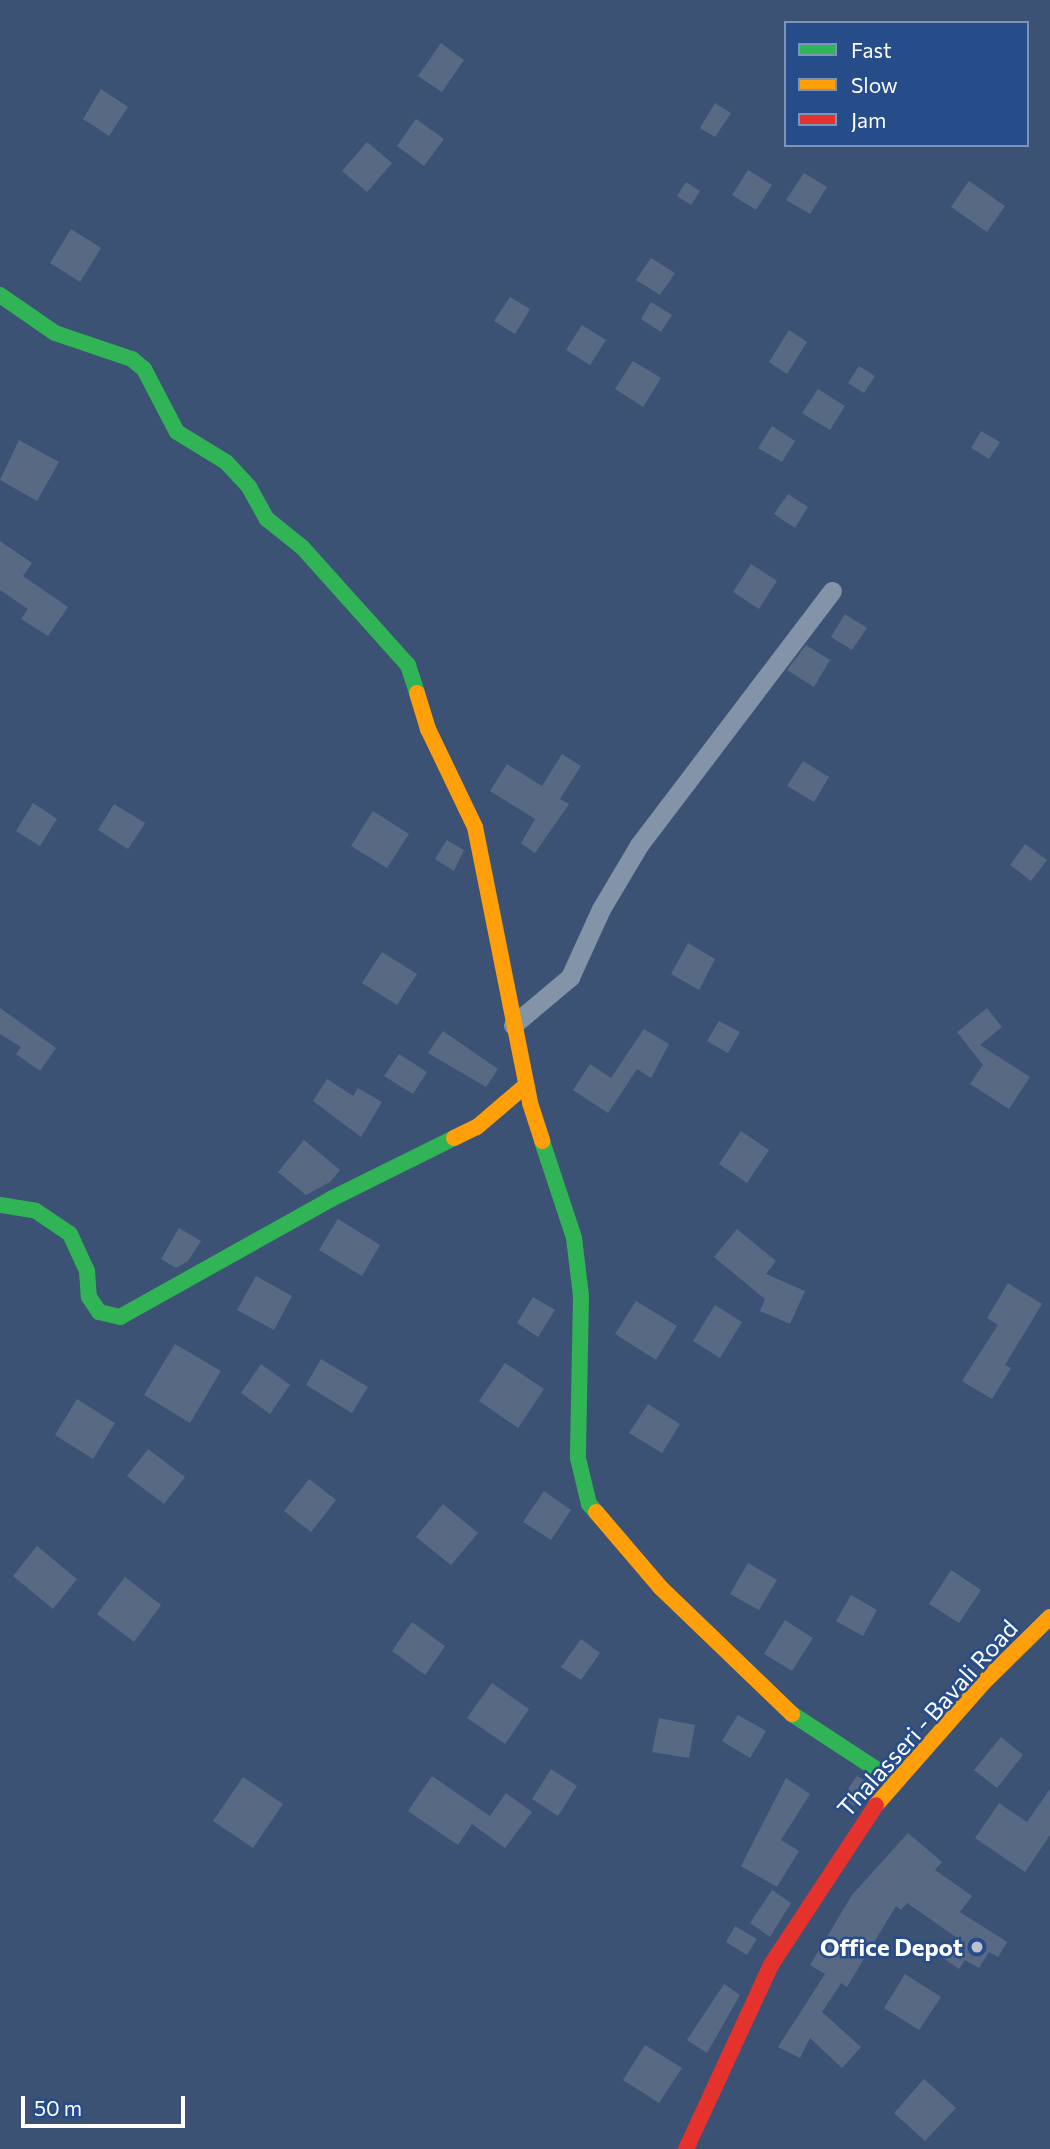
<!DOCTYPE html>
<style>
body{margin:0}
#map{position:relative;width:1050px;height:2149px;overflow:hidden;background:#3c5274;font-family:Commissioner,sans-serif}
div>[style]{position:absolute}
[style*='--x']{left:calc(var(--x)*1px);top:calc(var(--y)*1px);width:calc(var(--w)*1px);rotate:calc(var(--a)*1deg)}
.building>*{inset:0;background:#586984}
.street>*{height:19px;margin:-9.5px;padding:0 9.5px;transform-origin:9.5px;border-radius:9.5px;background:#8393a8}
.fast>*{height:16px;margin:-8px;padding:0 8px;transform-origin:8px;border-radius:8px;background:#30b455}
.slow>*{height:16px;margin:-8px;padding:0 8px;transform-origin:8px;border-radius:8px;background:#ff9f0a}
.jam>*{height:16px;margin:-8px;padding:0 8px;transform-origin:8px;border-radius:8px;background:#e5322d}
.dots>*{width:19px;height:19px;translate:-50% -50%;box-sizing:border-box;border:4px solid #264c8a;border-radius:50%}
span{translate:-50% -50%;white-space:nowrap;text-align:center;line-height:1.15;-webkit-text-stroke:5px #264c8a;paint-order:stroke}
.street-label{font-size:24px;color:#fff}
.poi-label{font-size:24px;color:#fff;font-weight:700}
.right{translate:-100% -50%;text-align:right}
.legend{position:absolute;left:784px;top:21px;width:245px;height:126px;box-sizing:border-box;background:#264c8a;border:2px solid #7d94b9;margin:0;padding:9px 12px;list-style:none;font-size:21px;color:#fff}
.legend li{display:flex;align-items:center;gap:14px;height:35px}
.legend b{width:35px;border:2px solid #7d94b9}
.scale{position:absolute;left:21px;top:2096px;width:164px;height:32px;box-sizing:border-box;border:4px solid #fff;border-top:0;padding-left:9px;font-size:21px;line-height:24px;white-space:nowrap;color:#fff;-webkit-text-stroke:5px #264c8a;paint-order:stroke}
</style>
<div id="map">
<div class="building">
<i style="clip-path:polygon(441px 43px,464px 60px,442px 92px,418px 76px)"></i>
<i style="clip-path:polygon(101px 89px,128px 107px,109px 136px,83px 119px)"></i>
<i style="clip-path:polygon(715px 103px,731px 113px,715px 137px,700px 128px)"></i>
<i style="clip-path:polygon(416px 119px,444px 139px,424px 166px,397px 146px)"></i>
<i style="clip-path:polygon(367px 142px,392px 163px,367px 192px,342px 171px)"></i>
<i style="clip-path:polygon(748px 170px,772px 185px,756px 210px,732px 195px)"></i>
<i style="clip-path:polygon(804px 173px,827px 187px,810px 214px,786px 200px)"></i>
<i style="clip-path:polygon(969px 181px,1005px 206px,987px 232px,951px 207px)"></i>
<i style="clip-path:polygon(686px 182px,700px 191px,691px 205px,677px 196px)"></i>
<i style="clip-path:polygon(71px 229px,101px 248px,80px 282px,50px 263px)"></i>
<i style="clip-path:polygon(651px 258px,675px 273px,660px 295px,636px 280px)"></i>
<i style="clip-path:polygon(510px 297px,530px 309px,515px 334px,494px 321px)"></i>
<i style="clip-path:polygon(651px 302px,672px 315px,661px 332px,641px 319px)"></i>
<i style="clip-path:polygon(582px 325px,606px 340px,590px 365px,566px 350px)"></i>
<i style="clip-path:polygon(789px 330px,807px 342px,787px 374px,769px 362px)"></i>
<i style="clip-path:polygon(633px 361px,661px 378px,643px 407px,615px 389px)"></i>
<i style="clip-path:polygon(859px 366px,875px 376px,864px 393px,848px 383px)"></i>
<i style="clip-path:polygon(818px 389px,845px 406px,830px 430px,802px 413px)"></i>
<i style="clip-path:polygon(772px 426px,795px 441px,782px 462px,758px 448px)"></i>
<i style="clip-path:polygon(981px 431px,1000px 442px,989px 459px,971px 448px)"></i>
<i style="clip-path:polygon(19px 440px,59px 462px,37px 501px,0 480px)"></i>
<i style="clip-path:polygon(788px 494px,808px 507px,795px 528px,774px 514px)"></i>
<i style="clip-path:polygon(0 541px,32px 563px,23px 576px,68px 607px,48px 636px,21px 619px,28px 609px,0 590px)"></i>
<i style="clip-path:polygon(751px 564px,777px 581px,759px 609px,733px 592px)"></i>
<i style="clip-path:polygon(845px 614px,867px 628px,852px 650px,831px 637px)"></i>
<i style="clip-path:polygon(806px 645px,830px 660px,814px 687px,787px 670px)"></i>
<i style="clip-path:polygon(562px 754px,581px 766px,560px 799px,569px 804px,535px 853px,521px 843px,535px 819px,490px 791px,507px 764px,542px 786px)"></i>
<i style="clip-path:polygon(803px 761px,829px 777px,814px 802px,787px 786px)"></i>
<i style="clip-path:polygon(33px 803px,57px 819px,40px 846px,16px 831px)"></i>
<i style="clip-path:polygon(114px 804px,145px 823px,128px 849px,98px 830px)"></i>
<i style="clip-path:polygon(373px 811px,409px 834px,387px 868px,351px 846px)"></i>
<i style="clip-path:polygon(447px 840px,464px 850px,454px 871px,435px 859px)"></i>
<i style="clip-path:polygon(1025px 844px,1047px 860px,1031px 881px,1010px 865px)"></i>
<i style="clip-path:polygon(688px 943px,715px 959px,699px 990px,671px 974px)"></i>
<i style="clip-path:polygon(382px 952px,417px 974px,397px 1005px,362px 983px)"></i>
<i style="clip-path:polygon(0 1008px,56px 1048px,40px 1071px,16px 1054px,21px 1047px,0 1034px)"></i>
<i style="clip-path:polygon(987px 1008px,1002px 1027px,980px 1045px,1030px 1077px,1009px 1109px,970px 1084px,983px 1065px,957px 1032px)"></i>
<i style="clip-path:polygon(719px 1021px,740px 1032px,728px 1053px,707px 1041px)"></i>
<i style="clip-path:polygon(644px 1029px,669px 1044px,651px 1078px,637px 1069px,608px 1113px,573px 1090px,590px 1064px,611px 1078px)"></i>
<i style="clip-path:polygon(443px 1031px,498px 1069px,486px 1087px,428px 1053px)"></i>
<i style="clip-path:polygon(399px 1054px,427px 1072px,413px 1094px,384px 1076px)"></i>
<i style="clip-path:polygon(327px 1079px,353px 1096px,358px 1088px,382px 1102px,361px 1137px,313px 1101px)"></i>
<i style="clip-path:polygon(741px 1131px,769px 1150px,747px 1183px,719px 1164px)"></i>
<i style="clip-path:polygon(304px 1140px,340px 1170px,330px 1182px,306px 1195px,278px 1172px)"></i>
<i style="clip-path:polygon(338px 1219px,380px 1245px,362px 1276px,319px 1250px)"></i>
<i style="clip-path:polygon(179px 1228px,201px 1241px,188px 1261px,176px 1268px,161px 1259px)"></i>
<i style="clip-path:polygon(737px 1229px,776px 1261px,766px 1274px,805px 1291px,790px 1324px,760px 1311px,765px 1299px,714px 1257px)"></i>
<i style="clip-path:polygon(256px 1276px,292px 1296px,274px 1330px,237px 1310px)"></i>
<i style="clip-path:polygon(1008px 1283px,1042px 1304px,1005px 1365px,1011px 1368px,992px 1399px,962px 1381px,998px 1325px,987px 1318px)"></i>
<i style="clip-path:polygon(533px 1297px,555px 1310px,538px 1337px,517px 1323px)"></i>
<i style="clip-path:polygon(636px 1301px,677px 1326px,656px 1360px,615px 1334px)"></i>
<i style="clip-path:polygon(715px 1305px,742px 1322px,720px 1358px,693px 1341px)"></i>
<i style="clip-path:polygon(175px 1344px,221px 1371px,190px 1423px,144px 1395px)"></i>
<i style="clip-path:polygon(321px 1359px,368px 1387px,352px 1413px,306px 1385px)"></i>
<i style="clip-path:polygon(505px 1363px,544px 1389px,518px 1428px,479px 1401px)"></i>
<i style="clip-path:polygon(261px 1364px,290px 1385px,270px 1414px,241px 1393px)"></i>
<i style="clip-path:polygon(77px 1399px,115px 1423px,93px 1459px,55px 1435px)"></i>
<i style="clip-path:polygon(648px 1404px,680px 1424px,662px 1453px,629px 1433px)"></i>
<i style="clip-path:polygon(148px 1449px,185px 1477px,164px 1504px,127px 1476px)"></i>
<i style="clip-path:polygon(309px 1479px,336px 1500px,311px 1532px,284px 1511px)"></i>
<i style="clip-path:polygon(544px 1491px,571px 1510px,551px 1540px,523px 1522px)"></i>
<i style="clip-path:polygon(443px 1504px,478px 1533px,451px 1565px,416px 1537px)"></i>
<i style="clip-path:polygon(37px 1546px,77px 1579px,53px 1609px,13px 1576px)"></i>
<i style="clip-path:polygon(748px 1563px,777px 1580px,759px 1610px,730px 1594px)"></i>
<i style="clip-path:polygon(951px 1570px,981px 1590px,959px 1623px,929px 1604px)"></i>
<i style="clip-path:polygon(125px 1577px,161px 1605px,134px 1642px,97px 1614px)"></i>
<i style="clip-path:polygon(851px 1595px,877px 1610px,863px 1636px,836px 1621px)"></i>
<i style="clip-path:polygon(785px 1620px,813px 1638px,792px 1671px,764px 1654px)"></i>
<i style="clip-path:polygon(412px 1622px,445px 1646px,425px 1675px,392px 1651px)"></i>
<i style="clip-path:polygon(581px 1639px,600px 1653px,581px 1680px,561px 1667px)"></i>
<i style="clip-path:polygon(492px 1683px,529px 1709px,505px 1744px,467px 1718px)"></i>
<i style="clip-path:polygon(738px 1715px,766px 1731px,750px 1758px,722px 1741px)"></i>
<i style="clip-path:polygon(659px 1718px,695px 1725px,689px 1758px,652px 1752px)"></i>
<i style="clip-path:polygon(1001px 1737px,1023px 1755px,997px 1788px,974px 1770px)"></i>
<i style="clip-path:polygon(551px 1769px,577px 1786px,558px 1816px,532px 1799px)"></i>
<i style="clip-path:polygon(432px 1776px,490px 1816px,506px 1793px,532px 1812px,505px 1848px,472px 1824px,458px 1845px,408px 1811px)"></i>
<i style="clip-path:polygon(857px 1776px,872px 1785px,854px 1806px,842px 1797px)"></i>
<i style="clip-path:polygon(243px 1777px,283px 1804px,253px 1848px,213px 1821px)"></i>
<i style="clip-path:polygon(786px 1778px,810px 1794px,781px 1840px,799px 1851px,777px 1887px,741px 1866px)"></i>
<i style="clip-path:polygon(1050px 1789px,1050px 1835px,1025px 1872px,975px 1838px,999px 1803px,1027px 1822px)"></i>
<i style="clip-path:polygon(908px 1833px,942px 1862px,935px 1870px,972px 1896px,960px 1912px,1007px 1942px,998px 1957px,989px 1952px,979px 1968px,965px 1960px,959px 1969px,943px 1958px,956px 1937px,907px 1903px,901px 1910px,896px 1906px,847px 1987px,841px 1983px,822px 2012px,861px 2047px,842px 2068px,810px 2038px,800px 2058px,778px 2047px,825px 1974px,810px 1965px,852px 1895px)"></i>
<i style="clip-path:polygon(772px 1890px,791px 1903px,770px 1937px,750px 1923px)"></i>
<i style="clip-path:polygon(735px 1926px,757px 1939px,747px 1955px,726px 1942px)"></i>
<i style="clip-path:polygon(905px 1974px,941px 1997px,919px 2030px,884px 2008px)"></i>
<i style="clip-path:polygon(724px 1984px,740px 1995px,707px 2053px,687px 2040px)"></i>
<i style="clip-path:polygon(645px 2045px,682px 2068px,659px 2103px,623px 2080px)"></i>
<i style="clip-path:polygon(924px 2079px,956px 2108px,925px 2141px,894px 2113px)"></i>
</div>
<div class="street">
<i style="--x:513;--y:1025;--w:75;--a:-40.1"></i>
<i style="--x:570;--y:977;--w:75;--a:-65.5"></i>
<i style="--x:601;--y:909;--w:74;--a:-59.3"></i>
<i style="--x:639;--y:845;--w:319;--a:-52.8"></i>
</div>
<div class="fast">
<i style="--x:0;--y:295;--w:67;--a:34.6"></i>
<i style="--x:55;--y:333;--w:81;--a:18.7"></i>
<i style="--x:132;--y:359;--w:16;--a:40"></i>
<i style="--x:144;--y:369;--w:71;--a:62.4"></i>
<i style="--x:177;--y:432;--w:57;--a:31.5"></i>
<i style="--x:226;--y:462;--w:34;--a:47"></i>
<i style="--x:249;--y:487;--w:37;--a:61"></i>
<i style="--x:267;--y:519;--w:45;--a:38.7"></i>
<i style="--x:302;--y:547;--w:159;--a:48.1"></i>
<i style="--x:408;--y:665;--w:29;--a:72"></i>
<i style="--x:542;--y:1141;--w:102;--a:71.7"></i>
<i style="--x:574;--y:1238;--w:58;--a:83.1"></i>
<i style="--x:581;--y:1296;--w:162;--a:91.1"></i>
<i style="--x:578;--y:1458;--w:47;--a:76.6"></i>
<i style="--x:589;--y:1504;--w:11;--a:49"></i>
<i style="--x:0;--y:1205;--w:36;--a:9"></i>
<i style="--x:36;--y:1211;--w:41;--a:34.1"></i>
<i style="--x:70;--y:1234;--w:41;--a:65.3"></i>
<i style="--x:87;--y:1271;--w:26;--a:86"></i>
<i style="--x:89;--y:1297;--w:18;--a:56"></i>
<i style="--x:99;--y:1312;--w:22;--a:13"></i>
<i style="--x:120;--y:1317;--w:242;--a:-29.2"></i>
<i style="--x:331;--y:1199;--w:137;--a:-26.4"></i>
<i style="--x:792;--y:1714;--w:124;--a:33.2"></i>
</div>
<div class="slow">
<i style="--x:417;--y:693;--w:38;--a:73"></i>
<i style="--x:428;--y:729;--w:109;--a:64.4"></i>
<i style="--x:475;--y:827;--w:281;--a:78.7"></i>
<i style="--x:530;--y:1103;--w:40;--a:72"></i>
<i style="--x:454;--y:1138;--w:25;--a:-26"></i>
<i style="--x:477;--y:1127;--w:65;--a:-40.6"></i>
<i style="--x:596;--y:1512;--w:100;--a:49.5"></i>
<i style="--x:661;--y:1588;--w:182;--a:43.9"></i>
<i style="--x:876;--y:1805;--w:162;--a:-48.7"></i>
<i style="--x:983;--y:1683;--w:94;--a:-44.6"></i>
</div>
<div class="jam">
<i style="--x:686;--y:2149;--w:203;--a:-65.2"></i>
<i style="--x:771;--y:1965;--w:191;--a:-56.7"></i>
</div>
<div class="dots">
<i style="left:977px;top:1947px;background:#bbc2ce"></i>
</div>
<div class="street-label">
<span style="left:927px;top:1718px;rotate:-48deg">Thalasseri - Bavali Road</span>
</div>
<div class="poi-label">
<span class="right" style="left:963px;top:1947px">Office Depot</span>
</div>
<ul class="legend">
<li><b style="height:9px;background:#30b455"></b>Fast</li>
<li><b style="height:9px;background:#ff9f0a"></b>Slow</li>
<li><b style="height:9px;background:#e5322d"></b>Jam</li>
</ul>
<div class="scale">50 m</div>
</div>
